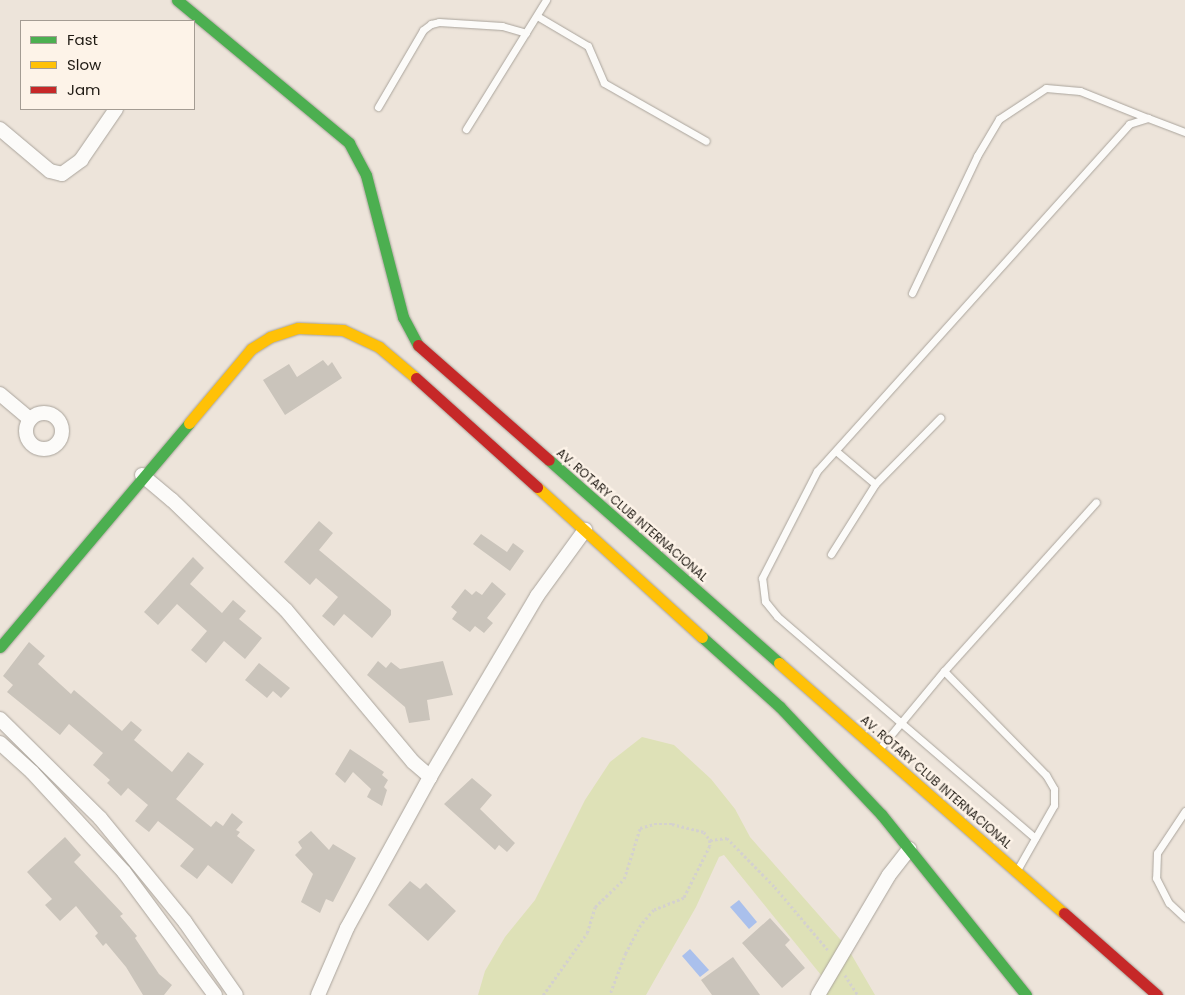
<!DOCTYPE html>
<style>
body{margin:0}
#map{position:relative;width:1185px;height:995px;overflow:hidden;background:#ede4da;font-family:Poppins,sans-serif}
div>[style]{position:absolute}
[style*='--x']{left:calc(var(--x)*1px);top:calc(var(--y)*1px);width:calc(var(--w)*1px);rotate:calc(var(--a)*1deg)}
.green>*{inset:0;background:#dee1b7}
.water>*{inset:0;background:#aac0ec}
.building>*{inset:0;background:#cac4bb}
.path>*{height:2.5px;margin-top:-1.25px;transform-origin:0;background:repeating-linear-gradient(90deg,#d4d1ce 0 2.5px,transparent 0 5px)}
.roads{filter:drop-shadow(0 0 1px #aaa49c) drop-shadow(0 0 1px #aaa49c)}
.lane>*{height:7px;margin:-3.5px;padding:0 3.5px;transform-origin:3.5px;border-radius:3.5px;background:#fcfbf9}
.street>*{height:14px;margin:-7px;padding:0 7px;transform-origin:7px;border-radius:7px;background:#fcfbf9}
.street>.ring{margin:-7px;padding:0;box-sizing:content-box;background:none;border:14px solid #fcfbf9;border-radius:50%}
.fast>*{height:11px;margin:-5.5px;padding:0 5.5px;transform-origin:5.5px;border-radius:5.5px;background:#4caf50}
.slow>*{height:11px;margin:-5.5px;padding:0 5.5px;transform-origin:5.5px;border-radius:5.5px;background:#ffc107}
.jam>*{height:11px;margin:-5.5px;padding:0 5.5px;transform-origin:5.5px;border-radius:5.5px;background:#c62828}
span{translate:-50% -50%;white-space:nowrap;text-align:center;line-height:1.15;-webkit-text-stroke:4.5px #fdf3e8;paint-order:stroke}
.street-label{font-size:12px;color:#1f1a13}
.legend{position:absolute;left:20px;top:20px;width:175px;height:90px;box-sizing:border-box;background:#fdf3e8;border:1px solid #a49c93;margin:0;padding:6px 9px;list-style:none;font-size:15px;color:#1f1a13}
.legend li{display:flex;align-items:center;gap:10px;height:25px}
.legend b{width:25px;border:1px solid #a49c93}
</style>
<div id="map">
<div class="green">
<i style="clip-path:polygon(642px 737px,674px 745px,711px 779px,735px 809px,750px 837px,847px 947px,875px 995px,820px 995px,825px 980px,724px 855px,719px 857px,696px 907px,646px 995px,478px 995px,485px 971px,505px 937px,535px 900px,585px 800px,610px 762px)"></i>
</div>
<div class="water">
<i style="clip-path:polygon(739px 900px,757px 922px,749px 929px,730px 907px)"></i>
<i style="clip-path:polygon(690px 949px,709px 970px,700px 977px,682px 956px)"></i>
</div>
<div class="building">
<i style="clip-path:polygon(323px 360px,328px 366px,332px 362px,342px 378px,285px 415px,263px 380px,289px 364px,297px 377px)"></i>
<i style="clip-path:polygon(319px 521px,333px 533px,319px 550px,391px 610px,391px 615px,372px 638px,344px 614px,334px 626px,322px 616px,338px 597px,316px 578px,310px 585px,284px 562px)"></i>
<i style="clip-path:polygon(481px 534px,507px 552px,513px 543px,524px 551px,510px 571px,473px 544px)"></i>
<i style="clip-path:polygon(193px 557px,204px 568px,190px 584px,222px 613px,233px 600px,246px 611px,239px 619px,262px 638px,245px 659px,224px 641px,206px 663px,191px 650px,207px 631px,177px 604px,158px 625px,144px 612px)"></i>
<i style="clip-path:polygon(492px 582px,506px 594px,487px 618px,493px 623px,484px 633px,475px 626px,470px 632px,452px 619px,457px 612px,451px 607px,465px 589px,472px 595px,476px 591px,482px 595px)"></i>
<i style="clip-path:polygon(29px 642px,45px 656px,38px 664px,71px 694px,74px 690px,122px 731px,131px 721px,142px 730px,134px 740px,172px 772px,188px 752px,204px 764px,176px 799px,211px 827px,216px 821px,223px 826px,232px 813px,243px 822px,236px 830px,240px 832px,237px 836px,255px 850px,232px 884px,208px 865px,197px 879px,180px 866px,194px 849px,158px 821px,149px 832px,135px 821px,148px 805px,128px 788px,121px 796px,107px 783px,110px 780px,93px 765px,103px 753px,69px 724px,60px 735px,7px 692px,13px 685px,3px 676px)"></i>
<i style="clip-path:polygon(378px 661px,386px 668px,391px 662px,400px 669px,443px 661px,453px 695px,427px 700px,430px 720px,409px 723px,405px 707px,367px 675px)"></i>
<i style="clip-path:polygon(259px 663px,290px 688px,281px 698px,273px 691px,267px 698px,245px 680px)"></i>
<i style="clip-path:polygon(350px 749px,384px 772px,382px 775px,388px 780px,384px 787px,387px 790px,382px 806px,367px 797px,371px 789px,353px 772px,345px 783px,335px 774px)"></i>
<i style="clip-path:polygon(472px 778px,492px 795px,480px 809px,515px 843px,507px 852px,499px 845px,495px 850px,444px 804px)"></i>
<i style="clip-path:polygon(311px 831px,329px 850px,333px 844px,356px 858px,333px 902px,326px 899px,320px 913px,301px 902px,313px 874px,295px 855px,302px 848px,298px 842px)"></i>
<i style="clip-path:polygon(65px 837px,81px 855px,74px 862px,123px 914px,120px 916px,137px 936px,135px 938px,159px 974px,172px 985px,164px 995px,143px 995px,126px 967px,106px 943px,103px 946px,95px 936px,98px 933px,76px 906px,60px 921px,45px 905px,52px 899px,27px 872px)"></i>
<i style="clip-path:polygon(410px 881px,420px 889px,426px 883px,456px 911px,428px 941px,388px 905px)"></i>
<i style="clip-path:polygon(770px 918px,790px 940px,785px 945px,805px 968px,782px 988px,742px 943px)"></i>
<i style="clip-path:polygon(733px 957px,760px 995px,712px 995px,701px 980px)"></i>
</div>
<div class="path">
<i style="--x:710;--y:840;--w:17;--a:-7"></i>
<i style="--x:727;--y:838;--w:69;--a:45.6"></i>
<i style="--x:775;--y:887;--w:82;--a:49.9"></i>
<i style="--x:845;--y:975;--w:24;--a:57"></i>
<i style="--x:543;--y:995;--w:76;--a:-54.6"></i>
<i style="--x:587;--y:933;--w:27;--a:-73"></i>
<i style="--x:595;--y:907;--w:40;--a:-44"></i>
<i style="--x:624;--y:879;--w:53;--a:-72.6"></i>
<i style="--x:640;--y:828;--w:15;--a:-16"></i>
<i style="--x:654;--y:824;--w:18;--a:0"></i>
<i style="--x:672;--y:824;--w:33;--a:14"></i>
<i style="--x:704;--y:832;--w:10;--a:53"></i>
<i style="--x:710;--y:840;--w:6;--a:90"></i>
<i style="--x:710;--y:846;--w:58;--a:116.6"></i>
<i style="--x:684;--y:898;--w:32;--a:158"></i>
<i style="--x:654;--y:910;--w:20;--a:131"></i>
<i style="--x:641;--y:925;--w:32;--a:118"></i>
<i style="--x:626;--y:953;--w:45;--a:110.9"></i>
</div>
<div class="roads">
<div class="lane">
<i style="--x:537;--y:16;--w:59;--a:30.5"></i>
<i style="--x:588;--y:46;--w:40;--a:66.6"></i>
<i style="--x:604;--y:83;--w:117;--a:29.6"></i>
<i style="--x:378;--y:107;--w:89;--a:-59.7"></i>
<i style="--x:423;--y:30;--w:10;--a:-37"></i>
<i style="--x:431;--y:24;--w:8;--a:-14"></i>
<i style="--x:439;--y:22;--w:63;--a:3.6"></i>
<i style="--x:502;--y:26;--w:25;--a:16"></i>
<i style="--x:466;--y:129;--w:152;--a:-58.2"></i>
<i style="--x:912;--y:293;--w:152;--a:-64.6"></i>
<i style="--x:977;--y:156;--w:43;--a:-59.3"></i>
<i style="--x:999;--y:119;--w:56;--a:-33.4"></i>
<i style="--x:1046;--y:88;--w:34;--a:5"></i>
<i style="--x:1080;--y:91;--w:72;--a:21.9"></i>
<i style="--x:836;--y:451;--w:51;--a:40.2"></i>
<i style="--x:831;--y:554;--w:83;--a:-57.8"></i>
<i style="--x:875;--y:484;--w:93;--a:-45.4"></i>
<i style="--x:944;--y:671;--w:146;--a:45.6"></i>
<i style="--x:1046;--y:775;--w:16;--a:60"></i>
<i style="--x:1054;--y:789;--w:16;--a:90"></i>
<i style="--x:1054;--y:805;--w:75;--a:119.6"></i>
<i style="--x:880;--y:748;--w:100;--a:-50.3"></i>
<i style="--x:944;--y:671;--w:227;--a:-48"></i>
<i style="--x:1185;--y:811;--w:50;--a:123.7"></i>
<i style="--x:1157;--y:853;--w:25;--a:92"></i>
<i style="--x:1156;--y:878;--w:28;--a:63"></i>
<i style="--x:1169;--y:903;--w:22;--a:43"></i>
<i style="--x:1035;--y:838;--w:340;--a:-139.3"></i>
<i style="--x:777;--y:616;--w:19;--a:-129"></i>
<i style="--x:765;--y:601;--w:23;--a:-97"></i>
<i style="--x:762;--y:578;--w:120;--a:-62.8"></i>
<i style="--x:817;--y:471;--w:467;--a:-48"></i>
<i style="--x:1129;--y:124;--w:20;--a:-18"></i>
<i style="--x:1148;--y:118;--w:40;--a:21"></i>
</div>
<div class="street">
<i style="--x:0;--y:129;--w:65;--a:40"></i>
<i style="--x:50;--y:171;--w:12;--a:14"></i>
<i style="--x:62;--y:174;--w:24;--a:-36"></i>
<i style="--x:81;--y:160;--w:62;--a:-55.5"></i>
<i style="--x:0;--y:394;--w:39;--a:40"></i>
<i class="ring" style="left:26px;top:413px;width:22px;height:22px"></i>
<i style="--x:142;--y:475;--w:39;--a:40"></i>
<i style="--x:172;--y:500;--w:158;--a:44"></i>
<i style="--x:286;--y:610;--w:198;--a:50.1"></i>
<i style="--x:413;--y:762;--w:23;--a:41"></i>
<i style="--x:0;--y:719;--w:141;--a:44.7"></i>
<i style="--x:100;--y:818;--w:134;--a:50.7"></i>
<i style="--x:185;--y:922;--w:89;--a:55.1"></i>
<i style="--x:0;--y:743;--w:43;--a:42.2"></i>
<i style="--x:32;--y:772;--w:136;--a:47.4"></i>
<i style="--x:124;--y:872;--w:153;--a:53.5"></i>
<i style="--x:318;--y:995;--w:73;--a:-66.6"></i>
<i style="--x:347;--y:928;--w:172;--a:-61.2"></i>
<i style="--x:430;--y:777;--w:210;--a:-59.4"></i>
<i style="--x:537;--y:596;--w:82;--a:-54"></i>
<i style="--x:818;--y:995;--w:139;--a:-59.4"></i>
<i style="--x:889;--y:875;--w:33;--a:-52"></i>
</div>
<div class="fast">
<i style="--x:177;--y:0;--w:224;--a:39.7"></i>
<i style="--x:349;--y:143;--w:36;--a:62"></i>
<i style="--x:366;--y:175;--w:147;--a:75.4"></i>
<i style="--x:403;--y:317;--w:32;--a:62"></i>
<i style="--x:549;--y:460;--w:307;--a:41.4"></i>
<i style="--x:702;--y:637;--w:105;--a:41.9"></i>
<i style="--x:780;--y:707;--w:147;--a:46.7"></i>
<i style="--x:881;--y:814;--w:232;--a:51.3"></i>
<i style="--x:0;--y:647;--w:293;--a:-49.8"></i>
</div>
<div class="slow">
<i style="--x:189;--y:423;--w:97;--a:-50"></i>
<i style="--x:251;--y:349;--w:22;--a:-32"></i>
<i style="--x:270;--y:337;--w:29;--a:-18"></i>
<i style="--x:298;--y:328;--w:45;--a:2.5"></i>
<i style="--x:343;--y:330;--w:40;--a:25"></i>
<i style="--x:379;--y:347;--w:48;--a:40"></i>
<i style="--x:537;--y:487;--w:223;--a:42.3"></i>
<i style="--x:779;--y:663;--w:379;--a:41.3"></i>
</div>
<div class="jam">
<i style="--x:418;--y:345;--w:174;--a:41.3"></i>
<i style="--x:416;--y:378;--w:163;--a:42"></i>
<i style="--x:1064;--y:913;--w:124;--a:41.4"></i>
</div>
</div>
<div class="street-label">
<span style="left:632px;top:515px;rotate:41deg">AV. ROTARY CLUB INTERNACIONAL</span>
<span style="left:936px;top:782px;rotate:41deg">AV. ROTARY CLUB INTERNACIONAL</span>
</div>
<ul class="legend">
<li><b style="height:6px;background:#4caf50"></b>Fast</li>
<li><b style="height:6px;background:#ffc107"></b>Slow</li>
<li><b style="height:6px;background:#c62828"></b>Jam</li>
</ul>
</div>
